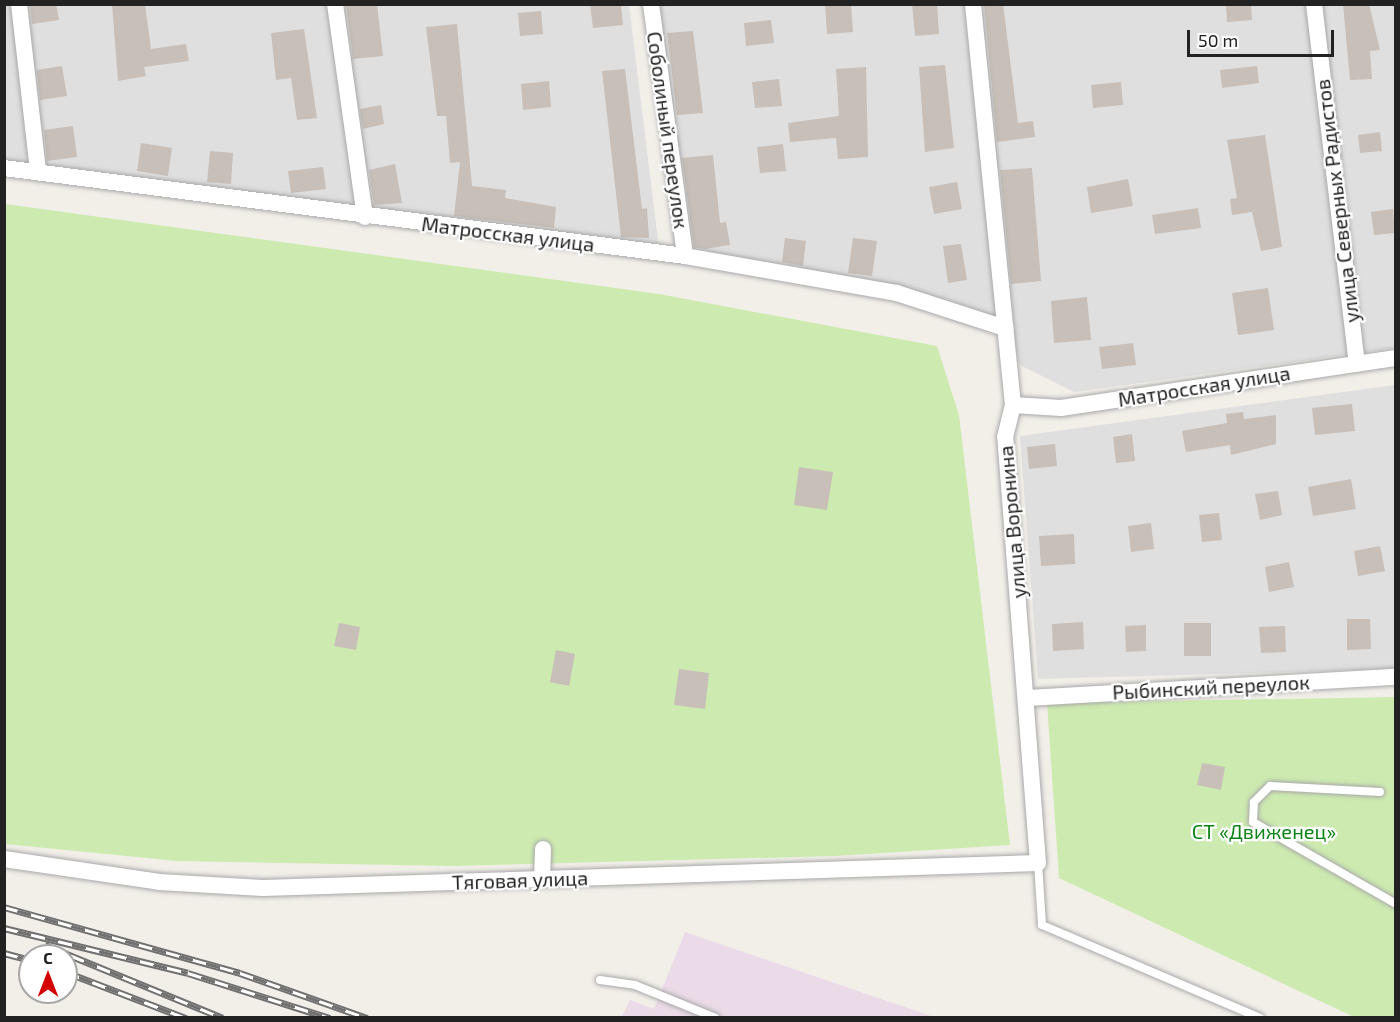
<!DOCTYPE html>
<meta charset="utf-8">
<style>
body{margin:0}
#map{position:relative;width:1400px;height:1022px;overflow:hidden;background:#f2efe9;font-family:"Exo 2",sans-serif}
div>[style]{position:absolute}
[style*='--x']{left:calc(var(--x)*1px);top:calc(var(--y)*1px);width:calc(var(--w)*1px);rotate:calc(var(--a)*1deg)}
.residential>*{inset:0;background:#e0dfdf}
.industrial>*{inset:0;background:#ebdbe8}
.grass>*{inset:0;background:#cdebb0}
.building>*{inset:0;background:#c7bfb8}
.roads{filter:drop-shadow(0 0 2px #a9a9a9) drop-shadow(0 0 2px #a9a9a9)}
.lane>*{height:8px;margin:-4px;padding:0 4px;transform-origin:4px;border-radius:4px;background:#fff}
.street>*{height:16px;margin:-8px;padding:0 8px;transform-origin:8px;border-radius:8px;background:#fff}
.rail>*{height:7px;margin-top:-3.5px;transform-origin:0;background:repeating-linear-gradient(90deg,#fff 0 14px,#707070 0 28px);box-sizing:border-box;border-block:2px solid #707070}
span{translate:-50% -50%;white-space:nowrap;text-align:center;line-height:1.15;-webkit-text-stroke:4.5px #fff;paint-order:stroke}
.street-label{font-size:20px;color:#222}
.park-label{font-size:20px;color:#0c8416}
.frame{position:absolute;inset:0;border:6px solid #222;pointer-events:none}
.north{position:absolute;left:18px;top:944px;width:60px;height:60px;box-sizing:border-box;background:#fff;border:2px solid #a7a7a7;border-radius:50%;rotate:0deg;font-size:16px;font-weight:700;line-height:24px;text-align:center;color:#222}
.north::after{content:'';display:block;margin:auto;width:21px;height:27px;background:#d40000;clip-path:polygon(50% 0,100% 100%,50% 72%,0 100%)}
.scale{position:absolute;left:1187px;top:30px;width:147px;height:27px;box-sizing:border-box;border:3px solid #222;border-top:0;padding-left:8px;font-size:18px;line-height:21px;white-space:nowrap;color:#222;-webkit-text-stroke:4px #fff;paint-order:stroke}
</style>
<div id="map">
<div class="residential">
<i style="clip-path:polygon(5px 5px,629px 5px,660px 256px,5px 161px)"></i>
<i style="clip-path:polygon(657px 5px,1395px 5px,1395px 348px,1074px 392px,1020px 365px,1007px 320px,688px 261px)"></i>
<i style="clip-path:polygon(1395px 385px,1395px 669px,1038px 679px,1020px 436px)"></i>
</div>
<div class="industrial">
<i style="clip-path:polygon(685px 932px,934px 1017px,621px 1018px,630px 1000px,654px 1009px)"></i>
</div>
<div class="grass">
<i style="clip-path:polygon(5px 204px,659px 294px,937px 346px,959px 415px,1010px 845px,835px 856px,454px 866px,177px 861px,5px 844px)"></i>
<i style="clip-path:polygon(1395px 697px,1395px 1017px,1354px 1017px,1059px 878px,1047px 703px)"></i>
</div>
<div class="building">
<i style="clip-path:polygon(30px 4px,56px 4px,59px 20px,32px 24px)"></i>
<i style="clip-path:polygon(112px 4px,145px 4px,151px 49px,186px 44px,189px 61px,144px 67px,146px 76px,118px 81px)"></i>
<i style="clip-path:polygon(346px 4px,377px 4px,383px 56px,353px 59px)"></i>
<i style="clip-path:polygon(590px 4px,621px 4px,623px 25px,593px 28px)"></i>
<i style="clip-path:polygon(825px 4px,851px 4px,853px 32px,827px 34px)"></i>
<i style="clip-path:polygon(912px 4px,937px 4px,939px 34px,915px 36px)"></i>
<i style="clip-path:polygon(984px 4px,1003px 4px,1018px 123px,1033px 121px,1035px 137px,997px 142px)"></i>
<i style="clip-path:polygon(1226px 4px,1251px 4px,1252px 20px,1227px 22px)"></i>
<i style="clip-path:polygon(1343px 4px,1369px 4px,1380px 50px,1370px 51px,1372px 79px,1350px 80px)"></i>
<i style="clip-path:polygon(541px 11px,543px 34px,520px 36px,518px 13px)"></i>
<i style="clip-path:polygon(771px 20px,774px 43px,746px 46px,744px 23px)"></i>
<i style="clip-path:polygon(457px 24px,472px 186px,506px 190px,505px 198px,556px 207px,554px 228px,454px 216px,460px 162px,450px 163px,446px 116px,437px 116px,426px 27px)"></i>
<i style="clip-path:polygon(304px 29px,317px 118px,297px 120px,291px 78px,276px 80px,271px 33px)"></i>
<i style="clip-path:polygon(693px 31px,703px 113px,677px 115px,667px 33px)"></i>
<i style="clip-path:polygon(945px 65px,954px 148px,925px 152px,919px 67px)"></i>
<i style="clip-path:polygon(62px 66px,67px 96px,40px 100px,37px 70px)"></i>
<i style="clip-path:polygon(1257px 66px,1259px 83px,1222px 88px,1220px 70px)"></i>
<i style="clip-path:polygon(866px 67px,868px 157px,838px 159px,836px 138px,790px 142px,788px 123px,839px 116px,836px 69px)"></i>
<i style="clip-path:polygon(625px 69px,642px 209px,647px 208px,649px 238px,621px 237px,602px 71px)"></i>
<i style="clip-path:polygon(779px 79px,782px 106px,755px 108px,752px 82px)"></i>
<i style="clip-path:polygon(549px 81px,551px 107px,523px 110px,521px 84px)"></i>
<i style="clip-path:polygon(1121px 82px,1123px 105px,1093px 108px,1091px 85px)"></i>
<i style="clip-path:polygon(381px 105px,384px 124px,363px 129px,360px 109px)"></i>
<i style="clip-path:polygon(73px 126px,77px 157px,47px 161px,44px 130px)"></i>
<i style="clip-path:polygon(1380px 132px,1382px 151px,1360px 153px,1358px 135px)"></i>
<i style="clip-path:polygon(1265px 135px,1282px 247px,1261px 251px,1252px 212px,1232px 215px,1230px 199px,1237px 198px,1227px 140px)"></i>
<i style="clip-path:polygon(141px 143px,172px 148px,168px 176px,137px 171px)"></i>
<i style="clip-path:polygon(783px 144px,786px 171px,760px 173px,757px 147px)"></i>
<i style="clip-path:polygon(210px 151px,233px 153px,231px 184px,207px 182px)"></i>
<i style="clip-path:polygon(713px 155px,720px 223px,726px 222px,730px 245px,705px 249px,694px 247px,682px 158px)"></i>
<i style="clip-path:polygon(395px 164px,402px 203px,374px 205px,369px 170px)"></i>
<i style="clip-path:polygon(323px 167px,326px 189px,291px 193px,288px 171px)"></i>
<i style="clip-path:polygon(1032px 168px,1041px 281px,1011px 284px,1000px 170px)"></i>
<i style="clip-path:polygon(1128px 179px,1133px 206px,1091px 213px,1087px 187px)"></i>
<i style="clip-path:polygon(957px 182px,962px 209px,934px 214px,929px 187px)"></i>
<i style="clip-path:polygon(1198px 208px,1201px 228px,1155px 234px,1152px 215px)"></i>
<i style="clip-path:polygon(1393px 209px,1395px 233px,1374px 235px,1371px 212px)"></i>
<i style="clip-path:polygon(785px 238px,806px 241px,803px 266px,782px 262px)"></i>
<i style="clip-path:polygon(853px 238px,877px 241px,872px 276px,848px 273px)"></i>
<i style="clip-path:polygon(961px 244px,967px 280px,948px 283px,943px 246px)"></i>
<i style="clip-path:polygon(1268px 288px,1274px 330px,1238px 335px,1232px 293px)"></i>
<i style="clip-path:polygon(1087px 297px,1091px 340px,1054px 343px,1051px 301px)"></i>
<i style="clip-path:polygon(1133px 343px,1136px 365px,1102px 369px,1099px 347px)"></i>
<i style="clip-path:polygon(1352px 404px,1355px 431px,1315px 435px,1312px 408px)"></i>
<i style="clip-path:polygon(1243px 412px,1244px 419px,1276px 415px,1276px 444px,1231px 455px,1230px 445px,1186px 452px,1182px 431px,1227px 423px,1226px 414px)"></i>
<i style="clip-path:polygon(1132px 434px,1135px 461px,1116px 463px,1113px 437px)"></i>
<i style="clip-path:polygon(1055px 444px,1057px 466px,1029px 469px,1027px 447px)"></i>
<i style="clip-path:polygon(799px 467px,833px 472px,827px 510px,794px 505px)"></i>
<i style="clip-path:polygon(1351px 479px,1356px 509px,1313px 516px,1308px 487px)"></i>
<i style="clip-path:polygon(1278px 491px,1282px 515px,1260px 520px,1255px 494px)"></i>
<i style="clip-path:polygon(1219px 513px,1222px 540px,1202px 542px,1199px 515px)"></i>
<i style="clip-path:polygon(1151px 523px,1154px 549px,1131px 552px,1128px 526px)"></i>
<i style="clip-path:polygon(1074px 534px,1075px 564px,1041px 566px,1039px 536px)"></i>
<i style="clip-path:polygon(1380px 546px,1385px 571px,1358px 576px,1354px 551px)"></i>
<i style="clip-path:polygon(1289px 562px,1294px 587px,1269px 592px,1265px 567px)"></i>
<i style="clip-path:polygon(1347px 619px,1370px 619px,1371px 649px,1347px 650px)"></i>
<i style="clip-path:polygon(1083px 622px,1084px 649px,1053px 651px,1052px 624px)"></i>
<i style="clip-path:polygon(339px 623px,360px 627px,356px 650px,334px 646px)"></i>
<i style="clip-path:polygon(1184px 623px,1211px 623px,1211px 656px,1184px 656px)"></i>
<i style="clip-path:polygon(1146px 625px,1146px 651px,1126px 652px,1125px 626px)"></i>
<i style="clip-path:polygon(1285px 626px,1286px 652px,1261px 653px,1259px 627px)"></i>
<i style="clip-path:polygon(556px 650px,575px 654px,569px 686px,550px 682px)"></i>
<i style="clip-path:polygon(679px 669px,709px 673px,705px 709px,674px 705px)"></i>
<i style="clip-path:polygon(1202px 763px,1225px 767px,1221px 790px,1197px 785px)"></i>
</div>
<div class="roads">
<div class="lane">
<i style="--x:1380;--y:792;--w:110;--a:-176.9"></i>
<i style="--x:1270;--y:786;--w:23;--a:135"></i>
<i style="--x:1254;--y:802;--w:20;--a:93"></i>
<i style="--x:1253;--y:822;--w:165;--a:29.8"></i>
<i style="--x:1038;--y:863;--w:62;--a:86.3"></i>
<i style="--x:1042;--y:925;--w:237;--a:23.1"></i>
<i style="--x:600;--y:980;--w:35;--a:8"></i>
<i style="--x:635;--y:985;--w:87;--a:22.2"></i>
</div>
<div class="street">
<i style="--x:19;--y:4;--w:169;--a:83.5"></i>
<i style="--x:335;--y:4;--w:215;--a:82"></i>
<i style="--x:651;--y:4;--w:254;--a:82.3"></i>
<i style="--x:1314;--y:4;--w:362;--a:83.2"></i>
<i style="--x:4;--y:168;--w:687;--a:7.36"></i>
<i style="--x:685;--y:256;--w:215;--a:9.9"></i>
<i style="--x:897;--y:293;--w:114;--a:18"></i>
<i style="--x:1013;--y:405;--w:48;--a:3.6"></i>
<i style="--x:1061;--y:408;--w:339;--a:-8.5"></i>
<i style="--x:1027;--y:698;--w:370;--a:-3.3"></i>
<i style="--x:4;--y:859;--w:157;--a:8.4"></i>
<i style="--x:159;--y:882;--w:104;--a:3.3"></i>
<i style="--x:263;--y:888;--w:775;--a:-1.85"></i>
<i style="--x:1038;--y:863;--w:427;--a:-94.4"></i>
<i style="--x:1005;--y:437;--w:33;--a:-76"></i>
<i style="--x:1013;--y:405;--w:403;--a:-95.7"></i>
<i style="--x:542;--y:879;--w:30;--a:-88"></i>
</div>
</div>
<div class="rail">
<i style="--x:4;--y:907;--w:245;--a:15.6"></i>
<i style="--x:240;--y:973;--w:135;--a:19.5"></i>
<i style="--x:4;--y:928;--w:189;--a:13.7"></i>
<i style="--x:188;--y:973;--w:149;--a:17.6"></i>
<i style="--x:45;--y:945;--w:192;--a:22.3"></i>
<i style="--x:4;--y:953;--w:27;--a:15"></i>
<i style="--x:66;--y:972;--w:129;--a:21"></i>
</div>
<div class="street-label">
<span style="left:668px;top:130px;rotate:82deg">Соболиный переулок</span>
<span style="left:1337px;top:201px;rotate:-97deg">улица Северных Радистов</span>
<span style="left:508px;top:234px;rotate:7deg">Матросская улица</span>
<span style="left:1204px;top:386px;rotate:-9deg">Матросская улица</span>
<span style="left:1012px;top:522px;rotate:-95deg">улица Воронина</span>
<span style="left:1211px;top:687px;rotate:-3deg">Рыбинский переулок</span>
<span style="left:520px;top:880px;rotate:-2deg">Тяговая улица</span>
</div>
<div class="park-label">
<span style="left:1264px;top:831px">СТ «Движенец»</span>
</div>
<div class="frame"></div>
<div class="north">С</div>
<div class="scale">50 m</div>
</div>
